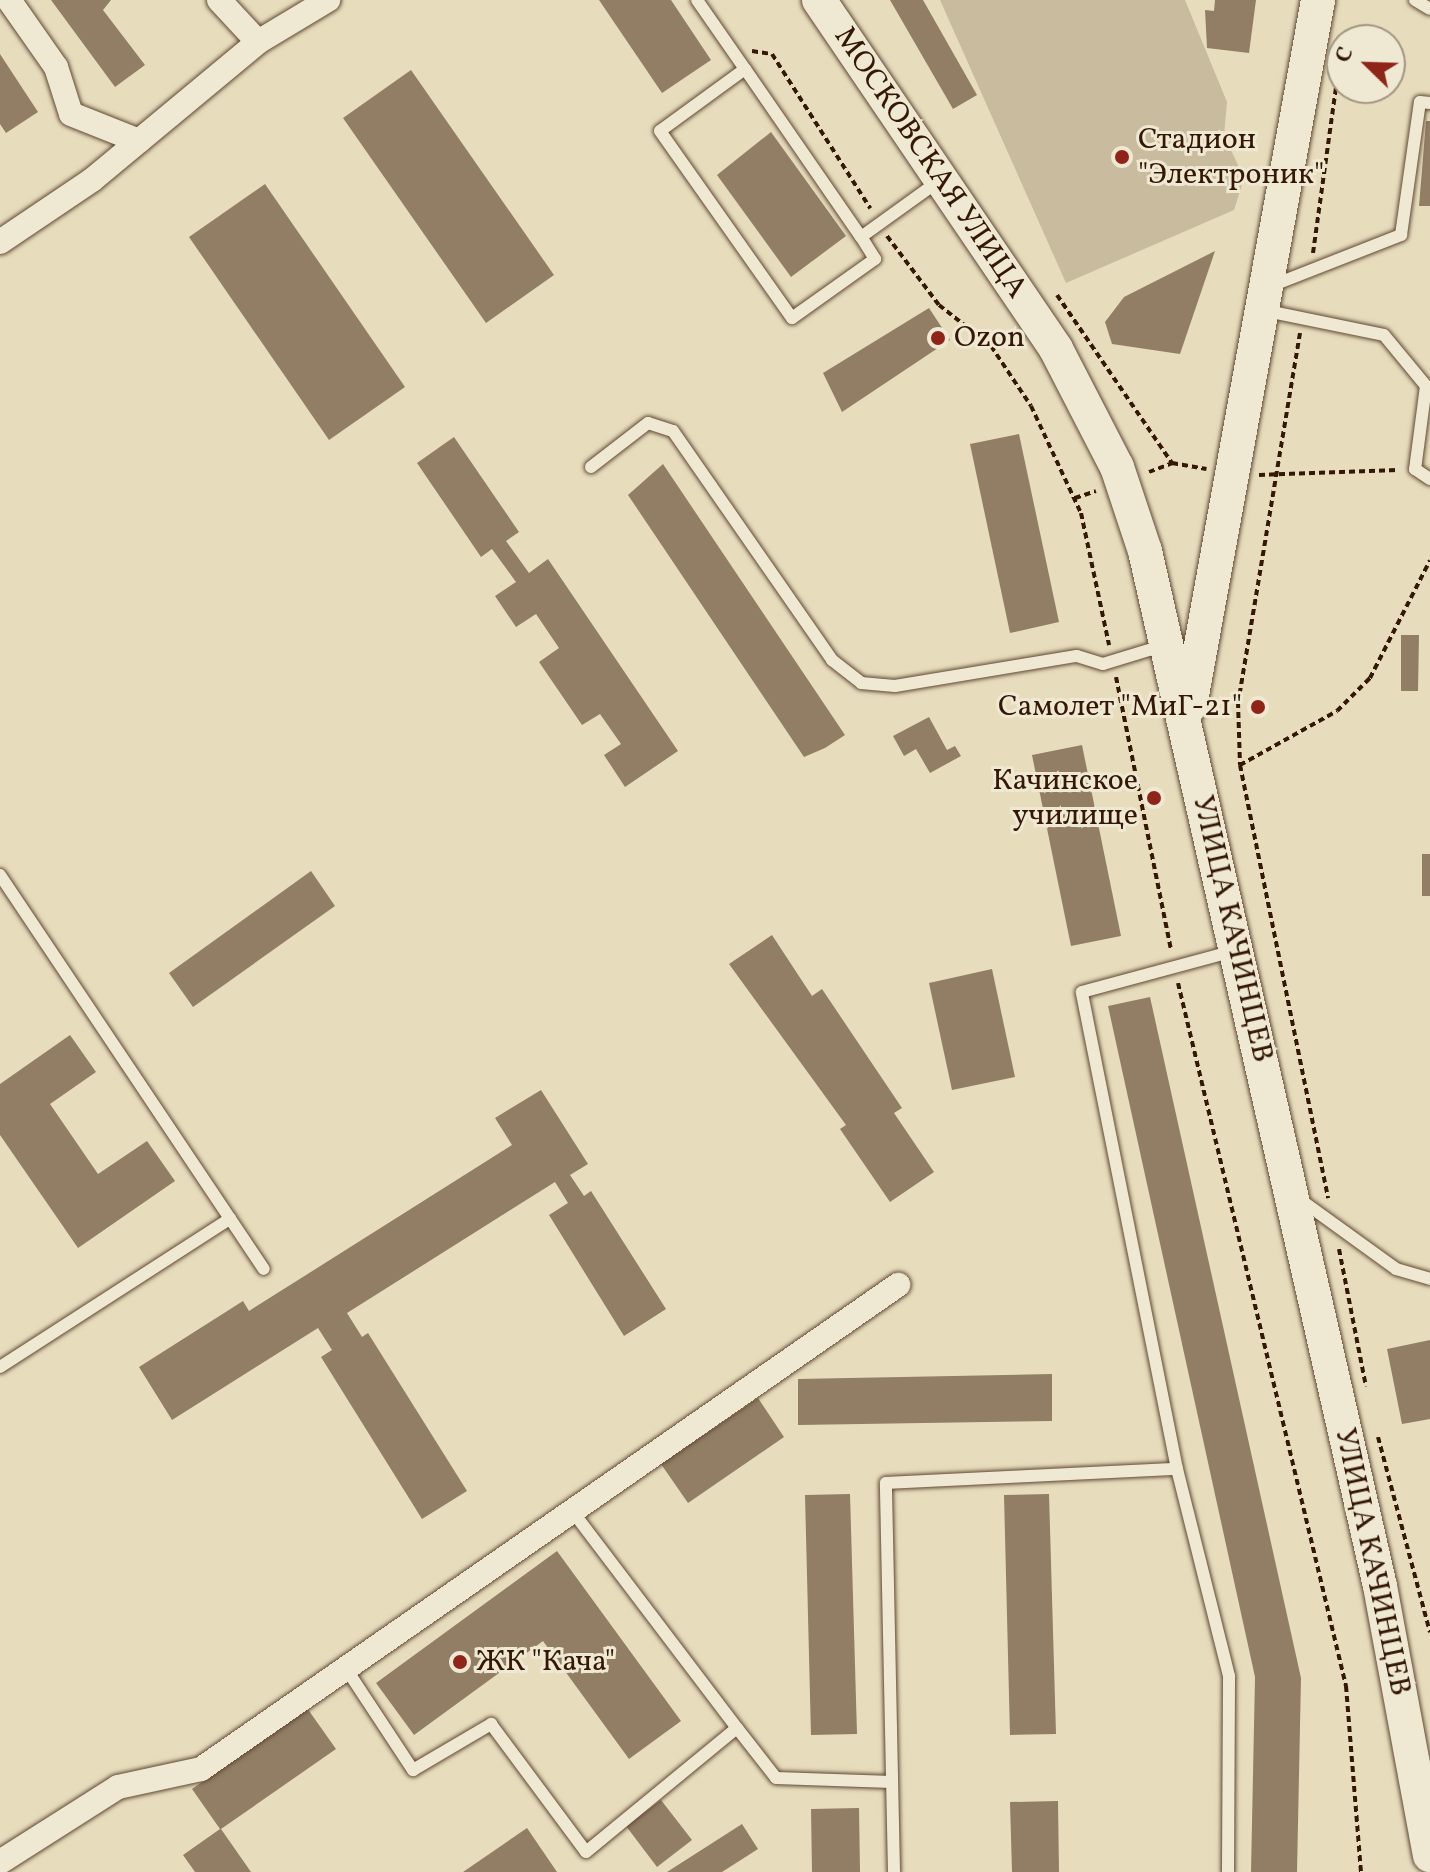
<!DOCTYPE html>
<meta charset="utf-8">
<style>
body{margin:0}
#map{position:relative;width:1430px;height:1872px;overflow:hidden;background:#e7ddbd;font-family:Vollkorn,serif}
div>[style]{position:absolute}
[style*='--x']{left:calc(var(--x)*1px);top:calc(var(--y)*1px);width:calc(var(--w)*1px);rotate:calc(var(--a)*1deg)}
.green>*{inset:0;background:#c9bb9e}
.building>*{inset:0;background:#917e65}
.path>*{height:4px;margin-top:-2px;transform-origin:0;background:repeating-linear-gradient(90deg,#341705 0 6px,transparent 0 10px)}
.roads{filter:drop-shadow(0 0 2px #614833) drop-shadow(0 0 2px #614833)}
.lane>*{height:12px;margin:-6px;padding:0 6px;transform-origin:6px;border-radius:6px;background:#efe9d4}
.street>*{height:24px;margin:-12px;padding:0 12px;transform-origin:12px;border-radius:12px;background:#efe9d4}
.secondary>*{height:34px;margin:-17px;padding:0 17px;transform-origin:17px;border-radius:17px;background:#efe9d4}
.dots>*{width:22px;height:22px;translate:-50% -50%;box-sizing:border-box;border:4px solid #efe9d4;border-radius:50%}
span{translate:-50% -50%;white-space:nowrap;text-align:center;line-height:1.15;-webkit-text-stroke:6px #efe9d4;paint-order:stroke}
.poi-label{font-size:30px;color:#341705}
.left{translate:0 -50%;text-align:left}
.right{translate:-100% -50%;text-align:right}
.street-label{font-size:30px;color:#341705}
.north{position:absolute;left:1326px;top:24px;width:80px;height:80px;box-sizing:border-box;background:#efe9d4;border:2px solid #a49581;border-radius:50%;rotate:293deg;font-size:22px;font-weight:700;line-height:32px;text-align:center;color:#341705}
.north::after{content:'';display:block;margin:auto;width:28px;height:36px;background:#8f2418;clip-path:polygon(50% 0,100% 100%,50% 72%,0 100%)}
</style>
<div id="map">
<div class="green">
<i style="clip-path:polygon(940px 0,1185px 0,1227px 102px,1224px 135px,1244px 178px,1234px 210px,1066px 283px)"></i>
</div>
<div class="building">
<i style="clip-path:polygon(51px 0,111px 0,103px 10px,145px 65px,115px 87px)"></i>
<i style="clip-path:polygon(599px 0,671px 0,711px 60px,662px 93px)"></i>
<i style="clip-path:polygon(890px 0,923px 0,977px 95px,953px 109px)"></i>
<i style="clip-path:polygon(1215px 0,1256px 0,1249px 53px,1207px 48px,1205px 10px,1214px 11px)"></i>
<i style="clip-path:polygon(0 54px,38px 112px,6px 133px,0 124px)"></i>
<i style="clip-path:polygon(411px 70px,554px 275px,486px 323px,343px 118px)"></i>
<i style="clip-path:polygon(1426px 121px,1430px 121px,1430px 206px,1419px 206px)"></i>
<i style="clip-path:polygon(771px 132px,846px 236px,791px 277px,717px 175px)"></i>
<i style="clip-path:polygon(265px 184px,405px 387px,329px 440px,189px 237px)"></i>
<i style="clip-path:polygon(1215px 251px,1180px 354px,1112px 344px,1105px 322px,1124px 297px)"></i>
<i style="clip-path:polygon(929px 308px,950px 340px,842px 412px,823px 373px)"></i>
<i style="clip-path:polygon(1019px 434px,1059px 622px,1010px 633px,970px 444px)"></i>
<i style="clip-path:polygon(454px 437px,519px 532px,506px 541px,529px 573px,548px 559px,678px 751px,625px 787px,604px 755px,621px 744px,600px 714px,582px 725px,539px 662px,559px 648px,536px 614px,516px 627px,495px 596px,516px 582px,492px 549px,481px 557px,417px 463px)"></i>
<i style="clip-path:polygon(663px 464px,845px 735px,825px 748px,804px 757px,628px 495px)"></i>
<i style="clip-path:polygon(1401px 635px,1419px 635px,1418px 691px,1401px 691px)"></i>
<i style="clip-path:polygon(929px 717px,947px 750px,955px 746px,961px 756px,930px 773px,916px 749px,904px 756px,893px 736px)"></i>
<i style="clip-path:polygon(1082px 745px,1121px 936px,1071px 946px,1032px 755px)"></i>
<i style="clip-path:polygon(1422px 854px,1430px 854px,1430px 896px,1422px 896px)"></i>
<i style="clip-path:polygon(311px 871px,335px 906px,193px 1007px,169px 973px)"></i>
<i style="clip-path:polygon(772px 935px,812px 996px,822px 989px,902px 1108px,894px 1113px,934px 1172px,890px 1202px,840px 1129px,846px 1125px,729px 964px)"></i>
<i style="clip-path:polygon(992px 969px,1015px 1077px,952px 1090px,929px 983px)"></i>
<i style="clip-path:polygon(1150px 997px,1301px 1678px,1297px 1872px,1251px 1872px,1255px 1677px,1108px 1006px)"></i>
<i style="clip-path:polygon(70px 1035px,96px 1072px,50px 1104px,98px 1174px,147px 1141px,175px 1181px,78px 1248px,0 1135px,0 1084px)"></i>
<i style="clip-path:polygon(541px 1090px,588px 1164px,570px 1175px,584px 1196px,591px 1191px,666px 1309px,624px 1336px,549px 1215px,568px 1203px,555px 1182px,347px 1313px,362px 1337px,368px 1333px,467px 1491px,422px 1519px,321px 1357px,332px 1350px,318px 1328px,172px 1420px,139px 1367px,243px 1301px,249px 1311px,512px 1145px,495px 1118px)"></i>
<i style="clip-path:polygon(1430px 1340px,1430px 1419px,1402px 1424px,1387px 1349px)"></i>
<i style="clip-path:polygon(1052px 1374px,1052px 1421px,798px 1425px,798px 1379px)"></i>
<i style="clip-path:polygon(758px 1398px,784px 1437px,688px 1503px,661px 1464px)"></i>
<i style="clip-path:polygon(850px 1494px,857px 1734px,811px 1735px,805px 1495px)"></i>
<i style="clip-path:polygon(1049px 1494px,1056px 1734px,1010px 1735px,1004px 1495px)"></i>
<i style="clip-path:polygon(557px 1551px,681px 1721px,629px 1759px,543px 1641px,414px 1735px,376px 1683px)"></i>
<i style="clip-path:polygon(307px 1708px,336px 1749px,221px 1829px,251px 1872px,195px 1872px,183px 1855px,220px 1829px,192px 1789px)"></i>
<i style="clip-path:polygon(661px 1800px,692px 1840px,657px 1867px,626px 1826px)"></i>
<i style="clip-path:polygon(1058px 1801px,1059px 1872px,1012px 1872px,1010px 1802px)"></i>
<i style="clip-path:polygon(859px 1808px,860px 1872px,812px 1872px,811px 1809px)"></i>
<i style="clip-path:polygon(742px 1824px,758px 1849px,722px 1872px,667px 1872px)"></i>
<i style="clip-path:polygon(527px 1828px,557px 1872px,463px 1872px)"></i>
</div>
<div class="path">
<i style="--x:752;--y:51;--w:20;--a:9"></i>
<i style="--x:772;--y:54;--w:183;--a:57.5"></i>
<i style="--x:887;--y:236;--w:86;--a:53"></i>
<i style="--x:939;--y:305;--w:66;--a:38.3"></i>
<i style="--x:991;--y:346;--w:72;--a:56.3"></i>
<i style="--x:1031;--y:406;--w:118;--a:65"></i>
<i style="--x:1081;--y:513;--w:135;--a:78"></i>
<i style="--x:1313;--y:253;--w:212;--a:-82.1"></i>
<i style="--x:1057;--y:295;--w:204;--a:55.6"></i>
<i style="--x:1300;--y:333;--w:374;--a:99.5"></i>
<i style="--x:1238;--y:702;--w:63;--a:88.2"></i>
<i style="--x:1240;--y:765;--w:442;--a:78.5"></i>
<i style="--x:1149;--y:472;--w:25;--a:-21"></i>
<i style="--x:1172;--y:463;--w:35;--a:10"></i>
<i style="--x:1259;--y:475;--w:139;--a:-2.1"></i>
<i style="--x:1075;--y:498;--w:22;--a:-18"></i>
<i style="--x:1116;--y:677;--w:279;--a:78.6"></i>
<i style="--x:1240;--y:765;--w:111;--a:-29.1"></i>
<i style="--x:1337;--y:711;--w:47;--a:-45"></i>
<i style="--x:1370;--y:678;--w:132;--a:-63"></i>
<i style="--x:1178;--y:983;--w:723;--a:76.56"></i>
<i style="--x:1346;--y:1686;--w:187;--a:85.4"></i>
<i style="--x:1339;--y:1249;--w:140;--a:78.9"></i>
<i style="--x:1378;--y:1437;--w:202;--a:75.1"></i>
</div>
<div class="roads">
<div class="lane">
<i style="--x:697;--y:0;--w:84;--a:55.2"></i>
<i style="--x:1415;--y:0;--w:17;--a:31"></i>
<i style="--x:861;--y:237;--w:204;--a:-124.6"></i>
<i style="--x:745;--y:69;--w:105;--a:143.9"></i>
<i style="--x:660;--y:131;--w:229;--a:54.8"></i>
<i style="--x:792;--y:318;--w:102;--a:-35.4"></i>
<i style="--x:875;--y:259;--w:26;--a:-122"></i>
<i style="--x:861;--y:237;--w:96;--a:-35.7"></i>
<i style="--x:1271;--y:286;--w:140;--a:-21.4"></i>
<i style="--x:1401;--y:235;--w:134;--a:-81.9"></i>
<i style="--x:1420;--y:102;--w:10;--a:6"></i>
<i style="--x:1267;--y:311;--w:119;--a:11.6"></i>
<i style="--x:1384;--y:335;--w:66;--a:50.5"></i>
<i style="--x:1426;--y:386;--w:84;--a:97.5"></i>
<i style="--x:1415;--y:469;--w:18;--a:34"></i>
<i style="--x:591;--y:467;--w:72;--a:-37.7"></i>
<i style="--x:648;--y:423;--w:26;--a:18"></i>
<i style="--x:673;--y:431;--w:279;--a:55.2"></i>
<i style="--x:832;--y:660;--w:37;--a:38"></i>
<i style="--x:861;--y:683;--w:34;--a:5"></i>
<i style="--x:895;--y:686;--w:184;--a:-9.4"></i>
<i style="--x:1077;--y:656;--w:27;--a:17"></i>
<i style="--x:1103;--y:664;--w:65;--a:-17"></i>
<i style="--x:0;--y:875;--w:474;--a:56.2"></i>
<i style="--x:1298;--y:1198;--w:121;--a:35.9"></i>
<i style="--x:1396;--y:1269;--w:35;--a:16"></i>
<i style="--x:0;--y:1367;--w:274;--a:-32.8"></i>
<i style="--x:347;--y:1670;--w:120;--a:56.6"></i>
<i style="--x:413;--y:1770;--w:91;--a:-30.5"></i>
<i style="--x:491;--y:1724;--w:159;--a:53.4"></i>
<i style="--x:586;--y:1852;--w:195;--a:-39.4"></i>
<i style="--x:737;--y:1728;--w:271;--a:-127.2"></i>
<i style="--x:737;--y:1728;--w:63;--a:52"></i>
<i style="--x:776;--y:1778;--w:116;--a:2"></i>
<i style="--x:894;--y:1872;--w:389;--a:-91.2"></i>
<i style="--x:886;--y:1483;--w:291;--a:-2.8"></i>
<i style="--x:1228;--y:1872;--w:196;--a:-89.7"></i>
<i style="--x:1229;--y:1676;--w:213;--a:-104.1"></i>
<i style="--x:1177;--y:1469;--w:486;--a:-101.3"></i>
<i style="--x:1082;--y:992;--w:157;--a:-15.1"></i>
</div>
<div class="street">
<i style="--x:9;--y:0;--w:82;--a:55"></i>
<i style="--x:56;--y:67;--w:49;--a:72.3"></i>
<i style="--x:71;--y:114;--w:73;--a:21.7"></i>
<i style="--x:219;--y:0;--w:57;--a:47.1"></i>
<i style="--x:0;--y:242;--w:111;--a:-34"></i>
<i style="--x:92;--y:180;--w:216;--a:-39.7"></i>
<i style="--x:258;--y:42;--w:82;--a:-31"></i>
<i style="--x:0;--y:1862;--w:140;--a:-32.4"></i>
<i style="--x:118;--y:1787;--w:85;--a:-12.2"></i>
<i style="--x:201;--y:1769;--w:849;--a:-34.78"></i>
</div>
<div class="secondary">
<i style="--x:819;--y:0;--w:422;--a:55.8"></i>
<i style="--x:1056;--y:349;--w:133;--a:62.7"></i>
<i style="--x:1117;--y:467;--w:89;--a:71.6"></i>
<i style="--x:1145;--y:551;--w:1061;--a:77.21"></i>
<i style="--x:1380;--y:1586;--w:274;--a:79.5"></i>
<i style="--x:1190;--y:706;--w:718;--a:-79.72"></i>
</div>
</div>
<div class="dots">
<i style="left:1122px;top:157px;background:#8f2418"></i>
<i style="left:938px;top:338px;background:#8f2418"></i>
<i style="left:1258px;top:707px;background:#8f2418"></i>
<i style="left:1154px;top:798px;background:#8f2418"></i>
<i style="left:460px;top:1662px;background:#8f2418"></i>
</div>
<div class="poi-label">
<span class="left" style="left:1138px;top:157px">Стадион<br>"Электроник"</span>
<span class="left" style="left:954px;top:338px">Ozon</span>
<span class="right" style="left:1242px;top:707px">Самолет "МиГ-21"</span>
<span class="right" style="left:1138px;top:798px">Качинское<br>училище</span>
<span class="left" style="left:476px;top:1662px">ЖК "Кача"</span>
</div>
<div class="street-label">
<span style="left:930px;top:163px;rotate:56deg">МОСКОВСКАЯ УЛИЦА</span>
<span style="left:1232px;top:929px;rotate:77deg">УЛИЦА КАЧИНЦЕВ</span>
<span style="left:1372px;top:1562px;rotate:78deg">УЛИЦА КАЧИНЦЕВ</span>
</div>
<div class="north">С</div>
</div>
